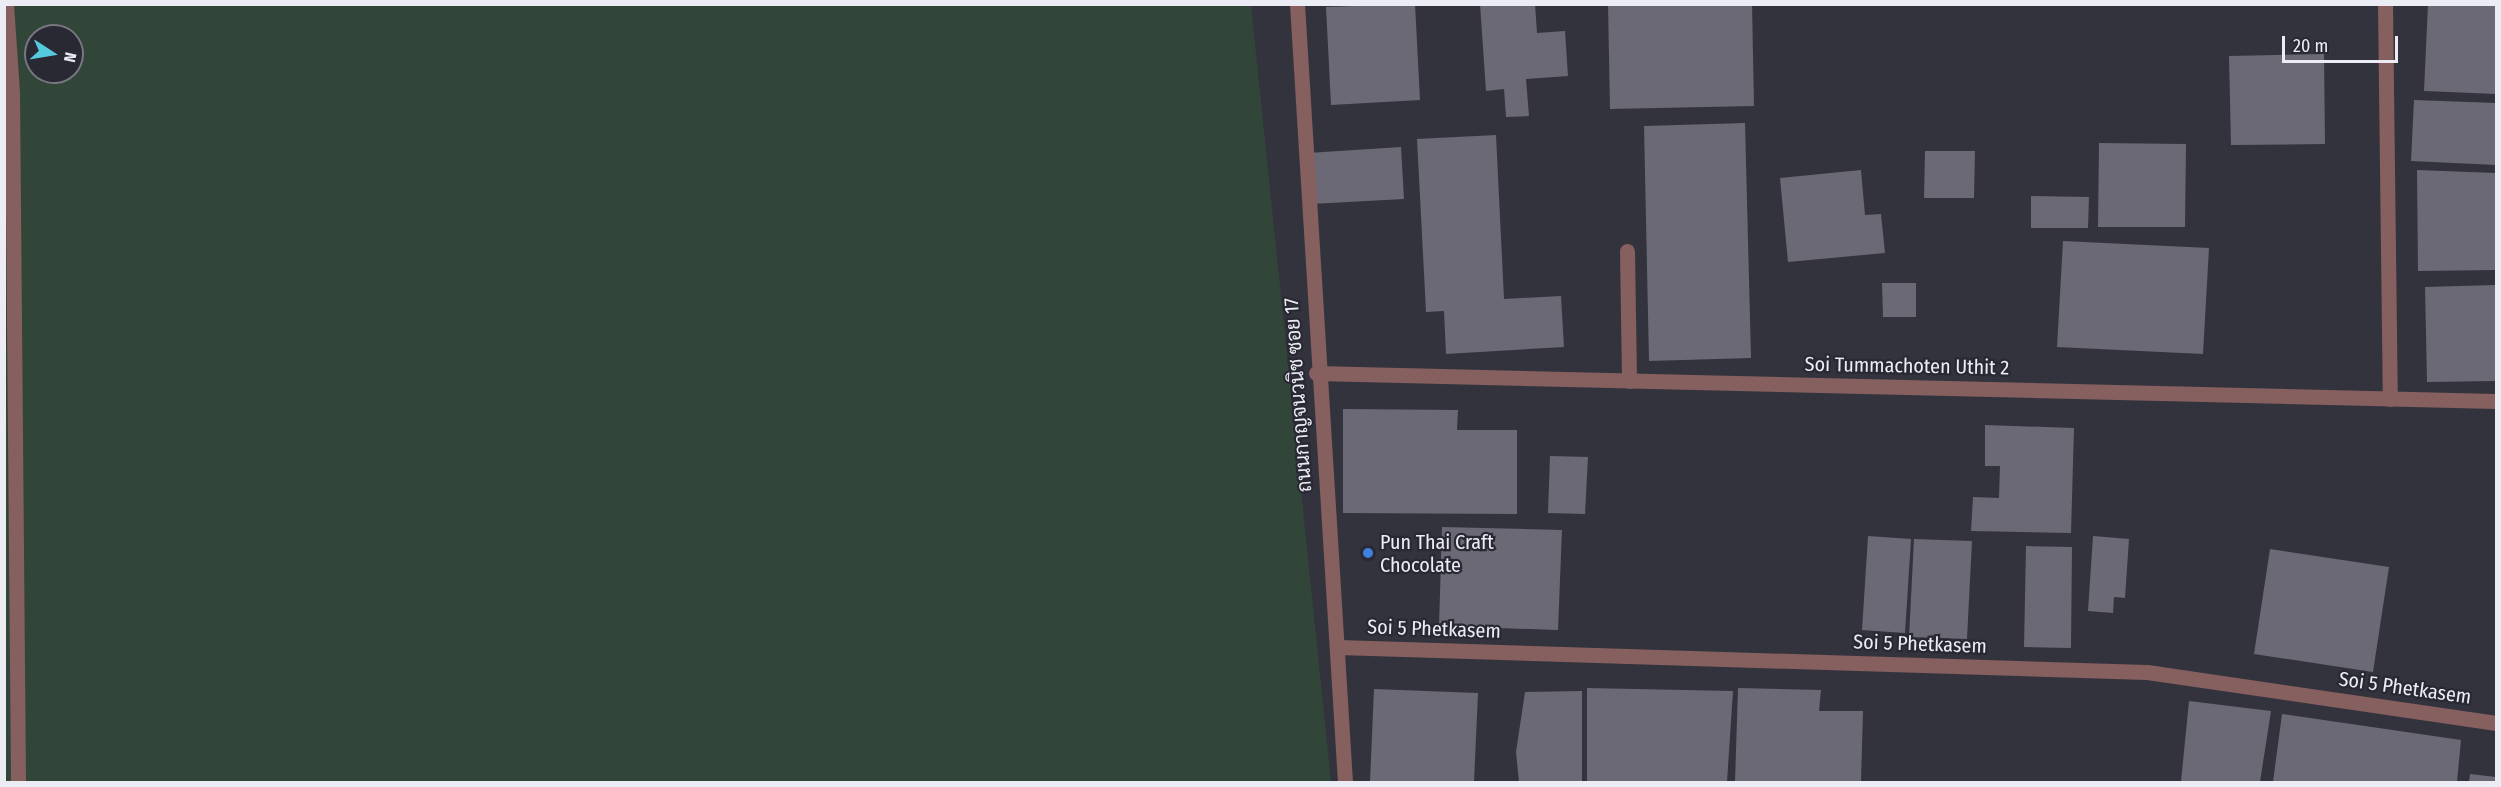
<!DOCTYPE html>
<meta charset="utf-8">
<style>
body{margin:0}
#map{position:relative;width:2501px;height:787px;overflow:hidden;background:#33333e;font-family:"Fira Sans Condensed",Sarabun,sans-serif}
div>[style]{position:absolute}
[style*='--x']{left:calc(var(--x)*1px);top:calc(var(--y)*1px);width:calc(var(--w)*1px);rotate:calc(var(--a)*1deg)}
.green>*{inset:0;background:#314638}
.building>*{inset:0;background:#6a6975}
.minor>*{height:15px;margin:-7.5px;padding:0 7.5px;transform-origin:7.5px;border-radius:7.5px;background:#865f5f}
.dots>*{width:16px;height:16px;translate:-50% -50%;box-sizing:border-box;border:3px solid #292934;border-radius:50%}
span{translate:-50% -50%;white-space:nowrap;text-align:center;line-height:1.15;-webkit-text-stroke:4.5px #292934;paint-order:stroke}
.street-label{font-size:20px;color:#ecedf4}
.poi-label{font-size:20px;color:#ecedf4}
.left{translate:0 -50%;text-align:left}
.frame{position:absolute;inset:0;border:6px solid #ecedf4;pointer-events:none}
.north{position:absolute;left:24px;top:24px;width:60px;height:60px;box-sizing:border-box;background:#292934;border:2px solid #777781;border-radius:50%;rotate:102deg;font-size:16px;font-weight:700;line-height:24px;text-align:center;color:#ecedf4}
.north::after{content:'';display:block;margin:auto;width:21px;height:27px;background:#55cadf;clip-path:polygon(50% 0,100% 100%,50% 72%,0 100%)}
.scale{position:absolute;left:2282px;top:36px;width:116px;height:27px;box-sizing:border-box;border:3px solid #ecedf4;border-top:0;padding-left:8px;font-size:18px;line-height:21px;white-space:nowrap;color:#ecedf4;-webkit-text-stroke:4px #292934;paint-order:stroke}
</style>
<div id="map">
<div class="green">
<i style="clip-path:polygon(evenodd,5px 5px,1251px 5px,1331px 782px,5px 782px,5px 5px,36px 36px,72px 36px,72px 72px,36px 72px,36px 36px)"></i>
</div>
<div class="building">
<i style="clip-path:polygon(1415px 4px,1420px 100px,1331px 105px,1326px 7px)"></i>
<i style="clip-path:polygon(1480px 4px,1535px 4px,1537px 33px,1565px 31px,1568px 76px,1526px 79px,1529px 116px,1506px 117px,1504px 89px,1486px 91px)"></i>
<i style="clip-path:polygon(1608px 4px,1752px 4px,1754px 106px,1610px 109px)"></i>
<i style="clip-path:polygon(2428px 4px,2496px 4px,2496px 94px,2424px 91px)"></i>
<i style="clip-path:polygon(2324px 54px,2325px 144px,2231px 145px,2229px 56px)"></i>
<i style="clip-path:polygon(2414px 100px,2496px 103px,2496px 165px,2411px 161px)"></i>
<i style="clip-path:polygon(1745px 123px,1751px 358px,1649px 361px,1644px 126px)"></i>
<i style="clip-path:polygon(1496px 135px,1504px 299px,1561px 296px,1564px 347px,1446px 354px,1444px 311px,1426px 312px,1417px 139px)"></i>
<i style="clip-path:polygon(2099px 143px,2186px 144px,2185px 227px,2098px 227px)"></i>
<i style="clip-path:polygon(1401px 147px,1404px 199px,1311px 204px,1308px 153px)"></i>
<i style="clip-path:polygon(1925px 151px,1975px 151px,1974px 198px,1924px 198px)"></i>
<i style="clip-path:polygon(1861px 170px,1865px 215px,1881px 214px,1885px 253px,1788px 262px,1780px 178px)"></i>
<i style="clip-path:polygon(2417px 170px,2496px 173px,2496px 270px,2418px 271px)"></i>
<i style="clip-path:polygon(2031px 196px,2089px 197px,2088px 228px,2031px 228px)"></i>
<i style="clip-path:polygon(2063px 241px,2209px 248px,2203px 354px,2057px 347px)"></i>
<i style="clip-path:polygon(1882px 283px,1916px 283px,1916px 317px,1883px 317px)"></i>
<i style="clip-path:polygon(2496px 285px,2496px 381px,2427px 382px,2425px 287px)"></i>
<i style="clip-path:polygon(1343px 409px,1458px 410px,1457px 430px,1517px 430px,1517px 514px,1343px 513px)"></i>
<i style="clip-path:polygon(1985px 425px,2074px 428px,2071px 533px,1971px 531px,1973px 497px,1999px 498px,2000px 466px,1985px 466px)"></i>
<i style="clip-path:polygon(1550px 456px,1588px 457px,1585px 514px,1548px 513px)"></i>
<i style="clip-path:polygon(1442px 527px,1562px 530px,1558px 630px,1439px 626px)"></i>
<i style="clip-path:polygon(1868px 536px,1911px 539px,1905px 633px,1862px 630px)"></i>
<i style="clip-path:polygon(2093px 536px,2129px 539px,2125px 598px,2114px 597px,2113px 613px,2088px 611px)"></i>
<i style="clip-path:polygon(1914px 539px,1972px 541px,1967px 639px,1909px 637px)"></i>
<i style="clip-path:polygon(2026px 546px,2072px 547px,2071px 648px,2024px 647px)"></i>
<i style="clip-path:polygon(2270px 549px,2389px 567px,2373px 672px,2254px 654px)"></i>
<i style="clip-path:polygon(1587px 688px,1733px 691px,1727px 782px,1587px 782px)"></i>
<i style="clip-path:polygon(1738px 688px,1821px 690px,1819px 711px,1863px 711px,1861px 782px,1735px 782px)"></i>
<i style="clip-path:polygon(1374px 689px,1478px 693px,1474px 782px,1370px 782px)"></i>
<i style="clip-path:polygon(1582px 691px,1582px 782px,1519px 782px,1516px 752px,1525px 692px)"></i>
<i style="clip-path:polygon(2189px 701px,2271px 711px,2260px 782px,2181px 782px)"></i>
<i style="clip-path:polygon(2282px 714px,2461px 740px,2457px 782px,2273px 782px)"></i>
<i style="clip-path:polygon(2470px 774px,2496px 777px,2496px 782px,2469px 782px)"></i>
</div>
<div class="minor">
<i style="--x:6;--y:4;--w:88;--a:86.1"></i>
<i style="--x:12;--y:92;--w:690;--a:89.5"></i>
<i style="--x:1297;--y:4;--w:779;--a:86.47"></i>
<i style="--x:2385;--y:4;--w:395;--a:89.3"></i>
<i style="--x:1627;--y:251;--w:130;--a:89.1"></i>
<i style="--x:1316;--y:373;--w:1180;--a:1.36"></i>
<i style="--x:1338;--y:647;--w:809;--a:1.77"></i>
<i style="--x:2147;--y:672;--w:353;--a:8.3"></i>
</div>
<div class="dots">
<i style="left:1368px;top:553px;background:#3f7fe0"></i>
</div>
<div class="street-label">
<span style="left:1907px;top:366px;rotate:1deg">Soi Tummachoten Uthit 2</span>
<span style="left:1298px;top:395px;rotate:-94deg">ถนนกาญจนวนิช ซอย 17</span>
<span style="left:1434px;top:629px;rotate:2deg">Soi 5 Phetkasem</span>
<span style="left:1920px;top:644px;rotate:2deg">Soi 5 Phetkasem</span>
<span style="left:2405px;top:688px;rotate:8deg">Soi 5 Phetkasem</span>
</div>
<div class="poi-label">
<span class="left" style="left:1380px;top:554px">Pun Thai Craft<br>Chocolate</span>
</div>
<div class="frame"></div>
<div class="north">N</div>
<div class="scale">20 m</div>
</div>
